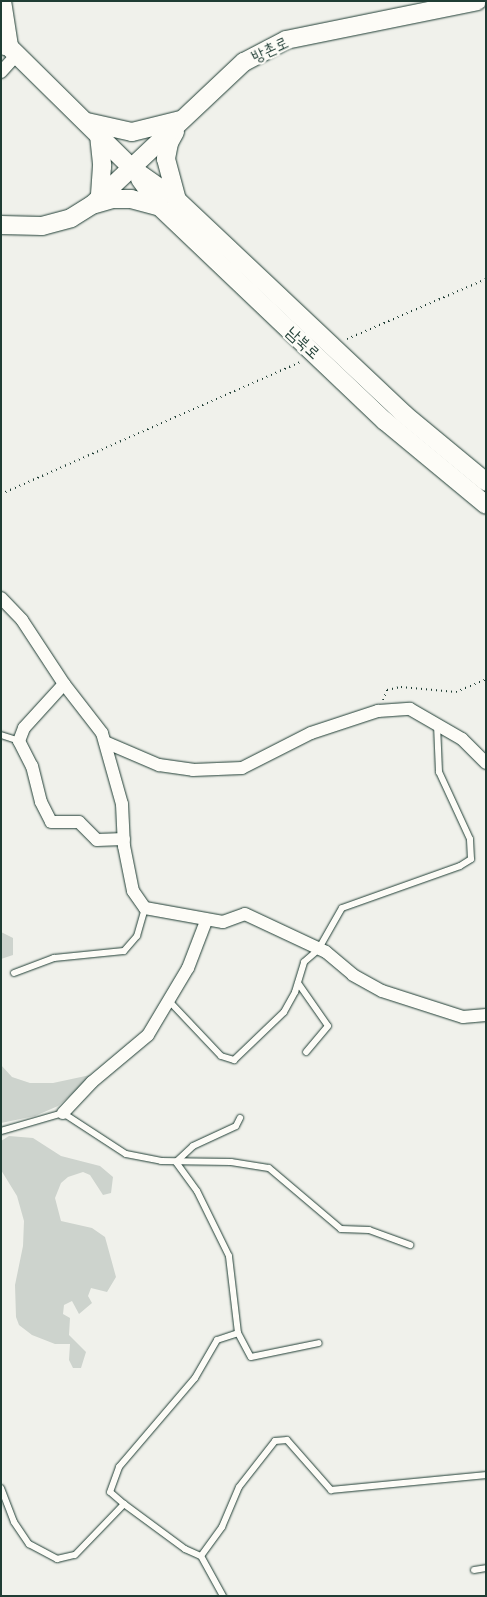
<!DOCTYPE html>
<meta charset="utf-8">
<style>
body{margin:0}
#map{position:relative;width:487px;height:1597px;overflow:hidden;background:#f0f1eb;font-family:Itim,"Poor Story",sans-serif}
div>[style]{position:absolute}
[style*='--x']{left:calc(var(--x)*1px);top:calc(var(--y)*1px);width:calc(var(--w)*1px);rotate:calc(var(--a)*1deg)}
.green>*{inset:0;background:#cdd3cd}
.path>*{height:2px;margin-top:-1px;transform-origin:0;background:repeating-linear-gradient(90deg,#1f3d34 0 1px,transparent 0 5px)}
.roads{filter:drop-shadow(0 0 1px #1f3d34) drop-shadow(0 0 1px #1f3d34)}
.lane>*{height:6px;margin:-3px;padding:0 3px;transform-origin:3px;border-radius:3px;background:#fdfcf7}
.street>*{height:12px;margin:-6px;padding:0 6px;transform-origin:6px;border-radius:6px;background:#fdfcf7}
.secondary>*{height:18px;margin:-9px;padding:0 9px;transform-origin:9px;border-radius:9px;background:#fdfcf7}
span{translate:-50% -50%;white-space:nowrap;text-align:center;line-height:1.15;-webkit-text-stroke:4.5px #fdfcf7;paint-order:stroke}
.street-label{font-size:16px;color:#1f3d34}
.frame{position:absolute;inset:0;border:2px solid #1f3d34;pointer-events:none}
</style>
<div id="map">
<div class="green">
<i style="clip-path:polygon(1px 932px,13px 938px,13px 955px,1px 959px)"></i>
<i style="clip-path:polygon(1px 1065px,12px 1077px,30px 1083px,53px 1083px,95px 1074px,58px 1106px,35px 1116px,1px 1123px)"></i>
<i style="clip-path:polygon(9px 1136px,33px 1138px,61px 1156px,100px 1166px,113px 1177px,111px 1193px,103px 1195px,90px 1175px,83px 1172px,68px 1177px,61px 1183px,55px 1198px,61px 1221px,92px 1228px,105px 1237px,116px 1277px,107px 1292px,91px 1288px,88px 1296px,92px 1303px,79px 1314px,72px 1301px,64px 1305px,63px 1314px,70px 1318px,69px 1335px,86px 1352px,81px 1368px,73px 1368px,69px 1360px,70px 1344px,55px 1344px,32px 1335px,19px 1325px,16px 1317px,15px 1285px,23px 1246px,24px 1221px,17px 1196px,1px 1170px,1px 1141px)"></i>
</div>
<div class="path">
<i style="--x:347;--y:339;--w:151;--a:-23.3"></i>
<i style="--x:1;--y:494;--w:329;--a:-23.8"></i>
<i style="--x:383;--y:700;--w:11;--a:-68"></i>
<i style="--x:387;--y:690;--w:14;--a:-12"></i>
<i style="--x:401;--y:687;--w:55;--a:5.2"></i>
<i style="--x:456;--y:692;--w:33;--a:-23"></i>
</div>
<div class="roads">
<div class="lane">
<i style="--x:1;--y:735;--w:19;--a:18"></i>
<i style="--x:14;--y:973;--w:43;--a:-20.6"></i>
<i style="--x:54;--y:958;--w:70;--a:-5.7"></i>
<i style="--x:124;--y:951;--w:20;--a:-49"></i>
<i style="--x:137;--y:936;--w:29;--a:-74"></i>
<i style="--x:298;--y:983;--w:52;--a:55.1"></i>
<i style="--x:328;--y:1026;--w:34;--a:130"></i>
<i style="--x:170;--y:1002;--w:74;--a:46.6"></i>
<i style="--x:221;--y:1056;--w:14;--a:17"></i>
<i style="--x:234;--y:1060;--w:69;--a:-43.8"></i>
<i style="--x:284;--y:1012;--w:23;--a:-61"></i>
<i style="--x:295;--y:992;--w:31;--a:-73"></i>
<i style="--x:304;--y:962;--w:18;--a:-41"></i>
<i style="--x:318;--y:950;--w:48;--a:-60.3"></i>
<i style="--x:342;--y:908;--w:125;--a:-19.6"></i>
<i style="--x:460;--y:866;--w:13;--a:-32"></i>
<i style="--x:471;--y:859;--w:20;--a:-93"></i>
<i style="--x:470;--y:839;--w:74;--a:-114.8"></i>
<i style="--x:439;--y:772;--w:47;--a:-92.4"></i>
<i style="--x:1;--y:1131;--w:65;--a:-16.2"></i>
<i style="--x:63;--y:1113;--w:75;--a:33.1"></i>
<i style="--x:126;--y:1154;--w:36;--a:11"></i>
<i style="--x:161;--y:1161;--w:70;--a:0.8"></i>
<i style="--x:231;--y:1162;--w:38;--a:9"></i>
<i style="--x:269;--y:1168;--w:94;--a:40.3"></i>
<i style="--x:341;--y:1229;--w:28;--a:2"></i>
<i style="--x:369;--y:1230;--w:44;--a:20.1"></i>
<i style="--x:238;--y:1333;--w:78;--a:-96.7"></i>
<i style="--x:229;--y:1256;--w:72;--a:-116.2"></i>
<i style="--x:197;--y:1191;--w:36;--a:-126"></i>
<i style="--x:176;--y:1162;--w:23;--a:-43"></i>
<i style="--x:193;--y:1146;--w:47;--a:-24.9"></i>
<i style="--x:236;--y:1126;--w:9;--a:-63"></i>
<i style="--x:1;--y:1488;--w:36;--a:69"></i>
<i style="--x:14;--y:1522;--w:27;--a:56"></i>
<i style="--x:29;--y:1544;--w:32;--a:28"></i>
<i style="--x:57;--y:1559;--w:18;--a:-13"></i>
<i style="--x:75;--y:1555;--w:71;--a:-46.1"></i>
<i style="--x:124;--y:1504;--w:76;--a:36.4"></i>
<i style="--x:185;--y:1549;--w:17;--a:24"></i>
<i style="--x:201;--y:1556;--w:46;--a:61.2"></i>
<i style="--x:124;--y:1504;--w:18;--a:-139"></i>
<i style="--x:110;--y:1492;--w:27;--a:-70"></i>
<i style="--x:119;--y:1467;--w:117;--a:-49.5"></i>
<i style="--x:195;--y:1378;--w:44;--a:-59.9"></i>
<i style="--x:217;--y:1340;--w:22;--a:-18"></i>
<i style="--x:238;--y:1333;--w:27;--a:62"></i>
<i style="--x:251;--y:1357;--w:69;--a:-11.6"></i>
<i style="--x:201;--y:1556;--w:36;--a:-54"></i>
<i style="--x:222;--y:1527;--w:43;--a:-67"></i>
<i style="--x:239;--y:1487;--w:58;--a:-52"></i>
<i style="--x:275;--y:1441;--w:12;--a:-5"></i>
<i style="--x:287;--y:1440;--w:67;--a:48.7"></i>
<i style="--x:331;--y:1490;--w:156;--a:-5.5"></i>
<i style="--x:474;--y:1570;--w:12;--a:-9"></i>
</div>
<div class="street">
<i style="--x:1;--y:72;--w:24;--a:-48"></i>
<i style="--x:1;--y:598;--w:30;--a:46"></i>
<i style="--x:22;--y:620;--w:77;--a:56.7"></i>
<i style="--x:64;--y:684;--w:62;--a:52.2"></i>
<i style="--x:102;--y:733;--w:74;--a:74.3"></i>
<i style="--x:122;--y:804;--w:42;--a:87.3"></i>
<i style="--x:124;--y:846;--w:46;--a:78.7"></i>
<i style="--x:133;--y:891;--w:21;--a:55"></i>
<i style="--x:145;--y:908;--w:79;--a:10.2"></i>
<i style="--x:223;--y:922;--w:23;--a:-20"></i>
<i style="--x:245;--y:914;--w:89;--a:25.1"></i>
<i style="--x:326;--y:952;--w:35;--a:40"></i>
<i style="--x:353;--y:975;--w:33;--a:29"></i>
<i style="--x:382;--y:991;--w:85;--a:17.8"></i>
<i style="--x:463;--y:1017;--w:23;--a:-5"></i>
<i style="--x:64;--y:684;--w:59;--a:132.3"></i>
<i style="--x:24;--y:728;--w:14;--a:111"></i>
<i style="--x:19;--y:741;--w:28;--a:63"></i>
<i style="--x:32;--y:766;--w:37;--a:76"></i>
<i style="--x:41;--y:802;--w:22;--a:63"></i>
<i style="--x:51;--y:822;--w:28;--a:0"></i>
<i style="--x:79;--y:822;--w:25;--a:45"></i>
<i style="--x:97;--y:840;--w:27;--a:-2"></i>
<i style="--x:105;--y:742;--w:59;--a:23.1"></i>
<i style="--x:159;--y:765;--w:34;--a:8"></i>
<i style="--x:193;--y:770;--w:49;--a:-2.3"></i>
<i style="--x:242;--y:768;--w:77;--a:-26.9"></i>
<i style="--x:311;--y:733;--w:71;--a:-18.2"></i>
<i style="--x:378;--y:711;--w:32;--a:-4"></i>
<i style="--x:410;--y:709;--w:60;--a:30"></i>
<i style="--x:462;--y:739;--w:34;--a:45"></i>
<i style="--x:63;--y:1113;--w:42;--a:-46.9"></i>
<i style="--x:92;--y:1082;--w:73;--a:-40"></i>
<i style="--x:148;--y:1035;--w:78;--a:-59.2"></i>
<i style="--x:188;--y:968;--w:50;--a:-69"></i>
</div>
<div class="secondary">
<i style="--x:2;--y:1;--w:46;--a:81.2"></i>
<i style="--x:9;--y:46;--w:5;--a:180"></i>
<i style="--x:1;--y:39;--w:185;--a:44.6"></i>
<i style="--x:133;--y:169;--w:54;--a:35.2"></i>
<i style="--x:177;--y:200;--w:313;--a:43.3"></i>
<i style="--x:405;--y:415;--w:105;--a:39.6"></i>
<i style="--x:87;--y:122;--w:46;--a:12.5"></i>
<i style="--x:132;--y:132;--w:50;--a:-13.8"></i>
<i style="--x:175;--y:132;--w:13;--a:119"></i>
<i style="--x:169;--y:143;--w:16;--a:101"></i>
<i style="--x:166;--y:159;--w:42;--a:75"></i>
<i style="--x:99;--y:135;--w:31;--a:84"></i>
<i style="--x:102;--y:166;--w:32;--a:94"></i>
<i style="--x:140;--y:179;--w:34;--a:54"></i>
<i style="--x:160;--y:207;--w:311;--a:43.6"></i>
<i style="--x:385;--y:421;--w:131;--a:39.7"></i>
<i style="--x:95;--y:204;--w:18;--a:-16"></i>
<i style="--x:112;--y:199;--w:19;--a:0"></i>
<i style="--x:131;--y:199;--w:30;--a:15"></i>
<i style="--x:1;--y:225;--w:41;--a:1.4"></i>
<i style="--x:42;--y:226;--w:30;--a:-15"></i>
<i style="--x:71;--y:218;--w:25;--a:-32"></i>
<i style="--x:92;--y:205;--w:209;--a:-43.3"></i>
<i style="--x:244;--y:62;--w:47;--a:-27.6"></i>
<i style="--x:286;--y:40;--w:195;--a:-11.5"></i>
</div>
</div>
<div class="street-label">
<span style="left:270px;top:50px;rotate:-25deg">방촌로</span>
<span style="left:303px;top:343px;rotate:43deg">남북로</span>
</div>
<div class="frame"></div>
</div>
